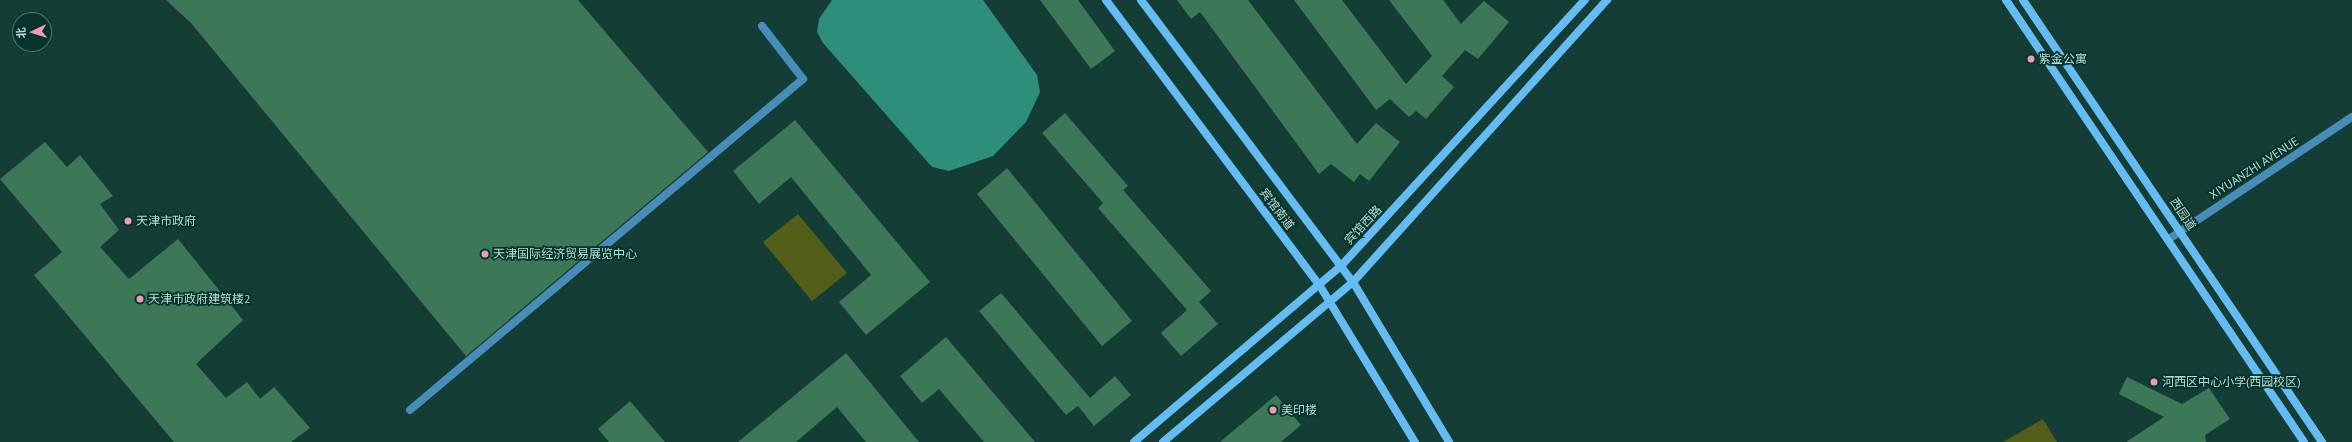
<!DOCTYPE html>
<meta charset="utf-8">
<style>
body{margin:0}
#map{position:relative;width:2352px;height:442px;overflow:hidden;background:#133d35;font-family:"PT Sans","Noto Sans SC",sans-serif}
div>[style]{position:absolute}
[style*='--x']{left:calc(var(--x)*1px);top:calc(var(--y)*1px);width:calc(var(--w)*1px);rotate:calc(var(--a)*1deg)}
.green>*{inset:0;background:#535f19}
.water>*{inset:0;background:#2d8e7c}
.building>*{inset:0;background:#3c7858}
.street>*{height:8px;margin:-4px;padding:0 4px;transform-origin:4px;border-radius:4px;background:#478db8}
.secondary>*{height:8px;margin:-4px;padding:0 4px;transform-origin:4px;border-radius:4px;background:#64bcf3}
.dots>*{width:11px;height:11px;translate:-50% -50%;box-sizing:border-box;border:2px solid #06332b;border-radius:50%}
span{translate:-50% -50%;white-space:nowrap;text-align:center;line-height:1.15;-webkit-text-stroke:3.5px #06332b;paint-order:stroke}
.poi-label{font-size:12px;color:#b9ded5}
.left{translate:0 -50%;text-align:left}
.street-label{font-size:12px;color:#b9ded5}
.north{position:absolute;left:12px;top:12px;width:40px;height:40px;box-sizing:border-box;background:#06332b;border:1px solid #4e776f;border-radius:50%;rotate:266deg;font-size:11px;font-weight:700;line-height:16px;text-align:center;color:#b9ded5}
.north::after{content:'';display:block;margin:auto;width:14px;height:18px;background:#f09ab6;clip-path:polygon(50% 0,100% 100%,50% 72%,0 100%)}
</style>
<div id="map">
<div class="green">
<i style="clip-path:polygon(798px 214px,847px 273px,812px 301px,763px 242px)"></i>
<i style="clip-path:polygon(2043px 419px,2057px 442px,2003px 442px)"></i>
</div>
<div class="water">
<i style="clip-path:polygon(832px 0,983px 0,1037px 75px,1040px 92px,1026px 122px,993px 156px,949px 171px,932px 167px,823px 43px,817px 32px,819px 19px)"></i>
</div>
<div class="building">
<i style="clip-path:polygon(166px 0,578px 0,708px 152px,466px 356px,191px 23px)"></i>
<i style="clip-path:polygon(1040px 0,1078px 0,1115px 51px,1091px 69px)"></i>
<i style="clip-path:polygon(1177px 0,1248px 0,1357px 144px,1376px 123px,1400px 142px,1369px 181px,1360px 174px,1354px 182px,1331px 164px,1319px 174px,1200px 12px,1191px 19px)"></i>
<i style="clip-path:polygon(1294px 0,1342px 0,1406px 84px,1432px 56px,1389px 0,1443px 0,1461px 24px,1484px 1px,1509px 22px,1478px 59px,1465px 50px,1442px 76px,1454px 87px,1426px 119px,1416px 111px,1409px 117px,1390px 99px,1376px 110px)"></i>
<i style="clip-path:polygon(1065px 113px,1128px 186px,1123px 190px,1211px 291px,1199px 302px,1218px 324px,1181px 356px,1161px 333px,1187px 310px,1098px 208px,1103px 203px,1042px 133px)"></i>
<i style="clip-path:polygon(795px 120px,930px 282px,866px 335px,839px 302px,871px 275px,791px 177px,759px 204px,733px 171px)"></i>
<i style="clip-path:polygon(45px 142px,67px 167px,80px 155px,113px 196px,100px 204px,119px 230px,100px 247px,129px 279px,178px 239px,243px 320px,196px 364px,226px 398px,247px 382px,260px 399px,274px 387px,310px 428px,291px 442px,174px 442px,34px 275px,62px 252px,0 179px)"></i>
<i style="clip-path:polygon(1007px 168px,1132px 321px,1102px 346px,977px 194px)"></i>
<i style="clip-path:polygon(1001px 293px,1090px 398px,1115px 376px,1131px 395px,1094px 426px,1078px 406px,1066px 415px,979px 311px)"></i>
<i style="clip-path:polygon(946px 337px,1035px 442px,984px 442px,939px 389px,922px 403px,900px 376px)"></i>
<i style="clip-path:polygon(846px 353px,919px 442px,866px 442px,837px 407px,796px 442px,738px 442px)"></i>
<i style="clip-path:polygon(2127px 377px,2182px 404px,2209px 388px,2230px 419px,2205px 435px,2206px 442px,2126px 442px,2164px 417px,2119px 394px)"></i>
<i style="clip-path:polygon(1276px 395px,1301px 425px,1281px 442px,1220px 442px)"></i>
<i style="clip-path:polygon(630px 401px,665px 442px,609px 442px,598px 429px)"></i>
</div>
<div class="street">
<i style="--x:2169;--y:239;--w:220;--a:-33.7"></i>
<i style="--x:410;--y:410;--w:514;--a:-40.11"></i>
<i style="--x:803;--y:79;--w:67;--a:-127.7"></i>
</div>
<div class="secondary">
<i style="--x:1106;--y:0;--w:357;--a:53.2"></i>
<i style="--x:1320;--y:286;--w:183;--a:58.7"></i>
<i style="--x:1141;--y:0;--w:353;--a:53.1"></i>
<i style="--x:1353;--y:282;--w:187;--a:59"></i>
<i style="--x:2006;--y:0;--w:533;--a:56.01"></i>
<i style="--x:2023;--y:0;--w:534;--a:55.92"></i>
<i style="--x:1134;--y:442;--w:272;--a:-40.4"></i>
<i style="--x:1341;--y:266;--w:361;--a:-47.5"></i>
<i style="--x:1163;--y:442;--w:248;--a:-40.1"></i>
<i style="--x:1353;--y:282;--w:380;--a:-48"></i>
</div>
<div class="dots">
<i style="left:2031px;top:59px;background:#f09ab6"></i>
<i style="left:128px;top:221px;background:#f09ab6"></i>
<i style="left:485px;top:254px;background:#f09ab6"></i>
<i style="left:140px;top:299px;background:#f09ab6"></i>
<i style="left:2154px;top:382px;background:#f09ab6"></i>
<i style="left:1273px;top:410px;background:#f09ab6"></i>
</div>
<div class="poi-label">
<span class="left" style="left:2039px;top:59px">紫金公寓</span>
<span class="left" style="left:136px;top:221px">天津市政府</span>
<span class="left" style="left:493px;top:254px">天津国际经济贸易展览中心</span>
<span class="left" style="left:148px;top:299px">天津市政府建筑楼2</span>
<span class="left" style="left:2162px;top:382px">河西区中心小学(西园校区)</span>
<span class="left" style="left:1281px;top:410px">美印楼</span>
</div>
<div class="street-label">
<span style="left:2254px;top:168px;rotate:-33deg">XIYUANZHI AVENUE</span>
<span style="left:1277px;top:209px;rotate:53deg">宾馆南道</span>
<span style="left:2183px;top:214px;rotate:56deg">西园道</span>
<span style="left:1363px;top:225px;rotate:-47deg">宾馆西路</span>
</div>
<div class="north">北</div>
</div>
